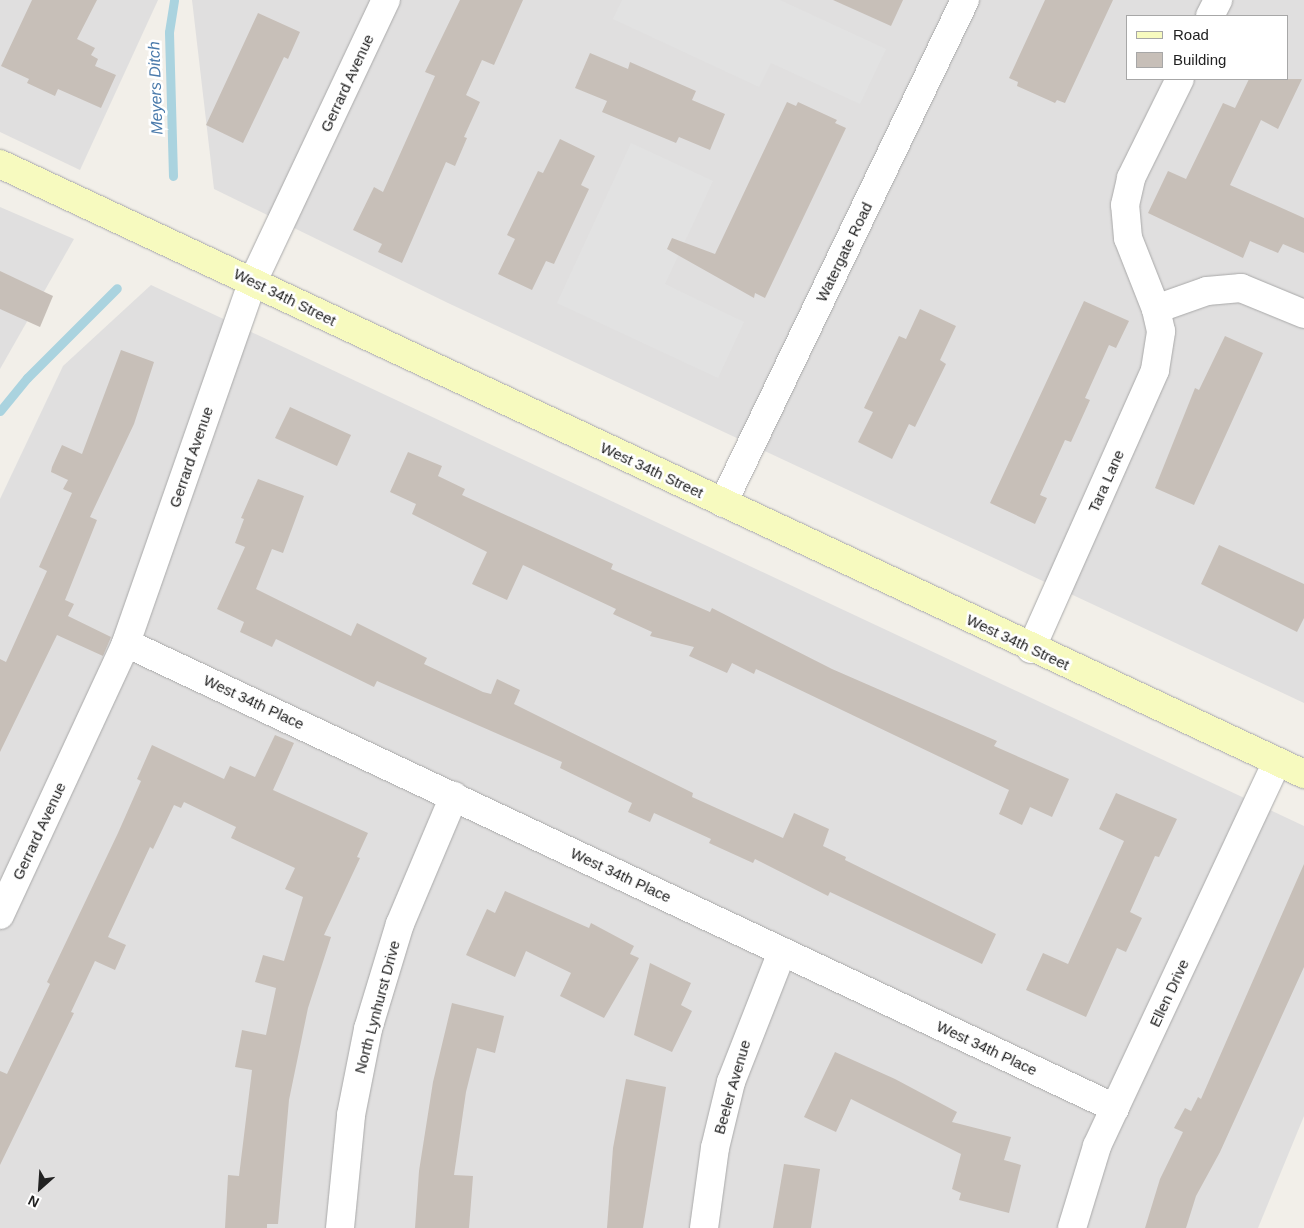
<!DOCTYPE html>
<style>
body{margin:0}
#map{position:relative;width:1304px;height:1228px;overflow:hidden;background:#f2efe9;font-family:Helvetica,sans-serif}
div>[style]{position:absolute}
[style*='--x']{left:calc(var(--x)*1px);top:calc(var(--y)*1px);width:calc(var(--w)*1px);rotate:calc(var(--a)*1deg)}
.residential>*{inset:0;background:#e0dfdf}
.parking>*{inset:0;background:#e2e2e2}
.stream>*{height:9px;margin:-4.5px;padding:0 4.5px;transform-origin:4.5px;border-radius:4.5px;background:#aad3df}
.building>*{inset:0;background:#c7bfb8}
.roads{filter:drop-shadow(0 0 1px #a9a9a9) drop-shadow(0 0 1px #a9a9a9)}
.street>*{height:28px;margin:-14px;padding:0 14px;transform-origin:14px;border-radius:14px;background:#fff}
.secondary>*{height:28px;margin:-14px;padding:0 14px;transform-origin:14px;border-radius:14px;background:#f7fabf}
span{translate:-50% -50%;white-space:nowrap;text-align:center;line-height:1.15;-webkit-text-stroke:5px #fff;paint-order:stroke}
.street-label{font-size:15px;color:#222}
.water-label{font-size:16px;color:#4a7aab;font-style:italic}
.legend{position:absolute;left:1126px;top:15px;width:162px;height:65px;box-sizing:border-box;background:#fff;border:1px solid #a7a7a7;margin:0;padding:6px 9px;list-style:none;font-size:15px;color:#222}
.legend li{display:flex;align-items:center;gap:10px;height:25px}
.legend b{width:25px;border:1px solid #a7a7a7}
.north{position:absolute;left:15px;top:1163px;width:50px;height:50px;-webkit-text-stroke:4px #fff;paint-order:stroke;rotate:206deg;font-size:14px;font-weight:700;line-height:20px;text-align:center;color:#222}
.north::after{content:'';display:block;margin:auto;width:18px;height:22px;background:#222;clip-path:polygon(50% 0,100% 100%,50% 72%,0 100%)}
</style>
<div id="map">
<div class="residential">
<i style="clip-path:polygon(0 0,158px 0,80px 170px,0 132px)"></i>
<i style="clip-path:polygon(evenodd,192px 0,1304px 0,1304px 703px,448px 303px,214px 189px,192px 0,1128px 16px,1288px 16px,1288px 79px,1128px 79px,1128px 16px)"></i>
<i style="clip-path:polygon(0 207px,74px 239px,0 369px)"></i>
<i style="clip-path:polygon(151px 285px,1304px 826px,1304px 1116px,1258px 1228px,0 1228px,0 499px,63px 366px)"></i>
</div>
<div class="parking">
<i style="clip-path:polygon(622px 0,780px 0,886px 49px,860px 104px,771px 63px,759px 87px,613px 19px)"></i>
<i style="clip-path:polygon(631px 143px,713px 181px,665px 284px,744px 322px,718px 378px,557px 303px)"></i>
</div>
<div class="stream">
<i style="--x:173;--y:176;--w:144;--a:-91.6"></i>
<i style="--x:169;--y:32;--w:32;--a:-81"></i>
<i style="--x:0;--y:411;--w:43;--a:-50.7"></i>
<i style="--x:27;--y:378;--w:127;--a:-45"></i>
</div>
<div class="building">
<i style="clip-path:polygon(32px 0,97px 0,77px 39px,95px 48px,91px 55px,98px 59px,95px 66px,116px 75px,101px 108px,58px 89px,55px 96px,27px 83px,29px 79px,1px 66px)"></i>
<i style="clip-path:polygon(460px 0,523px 0,494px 65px,482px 60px,466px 95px,480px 102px,464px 137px,467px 138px,455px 166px,446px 162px,402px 263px,378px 252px,382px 244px,353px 230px,374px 187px,383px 192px,435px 76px,425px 72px)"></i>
<i style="clip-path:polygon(833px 0,903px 0,891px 26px)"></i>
<i style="clip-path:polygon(1045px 0,1113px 0,1065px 103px,1057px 100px,1055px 103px,1017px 86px,1018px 82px,1009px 78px)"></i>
<i style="clip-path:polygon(258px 13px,300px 32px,288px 59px,284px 57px,243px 143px,206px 125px)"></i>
<i style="clip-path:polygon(590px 53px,628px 69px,630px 62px,696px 91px,692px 100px,725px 114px,710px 150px,679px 137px,676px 143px,602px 112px,607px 101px,575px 88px)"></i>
<i style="clip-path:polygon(1249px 79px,1302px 79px,1278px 129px,1261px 120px,1230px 185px,1304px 218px,1304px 253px,1283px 244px,1278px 253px,1250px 241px,1243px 258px,1148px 213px,1168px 171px,1186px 179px,1223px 103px,1235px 108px)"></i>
<i style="clip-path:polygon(787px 102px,796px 106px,798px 102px,837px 120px,835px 123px,846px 128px,765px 298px,755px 293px,754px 298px,667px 249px,672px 238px,715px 254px)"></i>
<i style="clip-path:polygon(560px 139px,595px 156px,581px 185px,589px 189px,554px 264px,546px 261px,532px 290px,498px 274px,515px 239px,507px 235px,538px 171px,543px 173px)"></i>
<i style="clip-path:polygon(0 271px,53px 296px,40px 327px,0 309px)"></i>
<i style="clip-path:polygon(1084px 301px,1129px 321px,1116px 348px,1109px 345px,1085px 398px,1090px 400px,1071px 442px,1065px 440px,1040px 495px,1047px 498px,1035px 524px,990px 503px)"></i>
<i style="clip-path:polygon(920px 309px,956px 326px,940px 360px,946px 364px,915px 427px,909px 424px,892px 459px,858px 442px,873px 412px,864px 408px,899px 336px,906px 339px)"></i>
<i style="clip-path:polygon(1225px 336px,1263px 353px,1194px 505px,1155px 488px,1195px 388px,1199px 390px)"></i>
<i style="clip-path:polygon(121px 350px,154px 362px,134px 424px,90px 517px,97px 520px,65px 600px,74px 604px,68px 616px,111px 637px,103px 656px,57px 635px,0 752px,0 659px,6px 662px,47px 571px,39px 567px,72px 493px,63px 489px,68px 480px,51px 472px,52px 467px,62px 445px,82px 454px)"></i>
<i style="clip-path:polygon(290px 407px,351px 435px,337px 466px,275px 438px)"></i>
<i style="clip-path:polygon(408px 452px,442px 466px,438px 476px,465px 489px,462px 495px,613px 564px,611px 569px,710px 612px,712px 608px,832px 669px,997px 741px,994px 746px,1069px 779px,1052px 817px,1030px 807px,1022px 825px,999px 814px,1009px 790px,756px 669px,754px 674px,732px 663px,727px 673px,689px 656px,694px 647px,650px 636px,652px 632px,613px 614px,616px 609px,523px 565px,507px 600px,472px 584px,487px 552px,412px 514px,416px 504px,390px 492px)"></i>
<i style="clip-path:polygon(258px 479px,304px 496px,283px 553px,272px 549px,256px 589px,351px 636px,357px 623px,427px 658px,424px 664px,483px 692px,491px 694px,497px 679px,520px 690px,514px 704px,693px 793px,692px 797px,783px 838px,794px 813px,829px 829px,823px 846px,846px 857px,845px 860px,996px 934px,982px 964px,830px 892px,828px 896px,755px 859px,753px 863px,709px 843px,711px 839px,654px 813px,650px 822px,628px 812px,632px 803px,560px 768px,562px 762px,377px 681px,374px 687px,276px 639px,272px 647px,240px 632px,244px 622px,217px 609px,245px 547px,235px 543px,244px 519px,241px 518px)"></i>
<i style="clip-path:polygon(1219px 545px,1304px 584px,1304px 618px,1297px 632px,1201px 584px)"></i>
<i style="clip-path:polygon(275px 735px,294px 743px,273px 790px,368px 833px,357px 857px,360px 858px,324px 935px,331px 937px,308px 1008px,289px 1100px,278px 1224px,267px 1224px,267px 1228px,225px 1228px,228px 1175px,239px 1176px,252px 1070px,235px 1067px,242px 1030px,266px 1035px,276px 988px,255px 982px,263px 955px,284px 961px,303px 897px,285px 889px,295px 868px,231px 838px,236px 827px,184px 802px,181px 808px,174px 805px,153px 849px,150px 847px,108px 937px,126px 945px,115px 970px,95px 961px,71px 1012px,74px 1013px,0 1165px,0 1071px,7px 1074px,50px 984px,47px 982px,118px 833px,141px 781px,137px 779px,152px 745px,224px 779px,230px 766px,255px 777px)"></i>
<i style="clip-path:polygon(1116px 793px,1177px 819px,1159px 857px,1155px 856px,1130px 912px,1142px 918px,1126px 952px,1117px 948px,1086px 1017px,1026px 990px,1043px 953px,1068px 964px,1124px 841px,1099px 829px)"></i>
<i style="clip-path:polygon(1304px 864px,1304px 967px,1220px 1152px,1196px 1196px,1186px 1228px,1145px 1228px,1160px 1179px,1183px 1132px,1174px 1128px,1185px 1108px,1191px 1111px,1198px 1097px,1201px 1099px)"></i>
<i style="clip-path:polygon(505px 891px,589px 928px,591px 923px,634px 946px,630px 954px,639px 958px,604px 1018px,560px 996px,571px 973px,526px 951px,515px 977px,466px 955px,487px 909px,495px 913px)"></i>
<i style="clip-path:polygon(650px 963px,691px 983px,681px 1005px,692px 1011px,672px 1052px,634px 1035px)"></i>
<i style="clip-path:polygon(452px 1003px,504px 1016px,495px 1053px,477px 1048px,466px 1092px,454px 1175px,473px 1176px,469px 1228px,415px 1228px,419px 1171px,433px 1082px)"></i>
<i style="clip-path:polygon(835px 1052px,895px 1079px,957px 1112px,952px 1122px,1011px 1137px,1004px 1160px,1021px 1165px,1009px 1213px,959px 1200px,961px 1193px,952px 1189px,961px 1154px,851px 1099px,836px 1132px,804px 1117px)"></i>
<i style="clip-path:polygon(626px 1079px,666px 1087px,643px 1228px,607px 1228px,613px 1148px)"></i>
<i style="clip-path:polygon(784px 1164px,820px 1169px,811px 1228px,773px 1228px)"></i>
</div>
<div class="roads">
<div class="street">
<i style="--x:1210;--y:16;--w:18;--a:-63"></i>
<i style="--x:1156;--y:309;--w:54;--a:-19.4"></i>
<i style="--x:1207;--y:291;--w:34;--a:-5"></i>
<i style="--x:1241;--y:288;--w:68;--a:22.4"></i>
<i style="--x:723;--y:503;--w:558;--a:-64.31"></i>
<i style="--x:126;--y:643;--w:1093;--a:25.18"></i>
<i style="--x:1031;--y:649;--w:305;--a:-66"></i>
<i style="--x:1155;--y:370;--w:39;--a:-81"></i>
<i style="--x:1161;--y:331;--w:23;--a:-103"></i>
<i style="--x:1156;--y:309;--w:76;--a:-111.5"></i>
<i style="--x:1128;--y:238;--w:33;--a:-95"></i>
<i style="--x:1125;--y:205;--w:28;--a:-77"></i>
<i style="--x:1131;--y:178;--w:110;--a:-63.7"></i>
<i style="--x:0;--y:915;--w:300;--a:-65.1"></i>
<i style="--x:126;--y:643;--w:384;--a:-70.7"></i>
<i style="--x:253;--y:281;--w:311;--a:-64.7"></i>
<i style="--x:340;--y:1228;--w:114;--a:-84.4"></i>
<i style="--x:351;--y:1115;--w:88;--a:-78.8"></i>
<i style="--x:368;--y:1029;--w:110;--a:-73.1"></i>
<i style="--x:400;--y:924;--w:139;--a:-67.1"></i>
<i style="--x:704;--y:1228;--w:81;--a:-82.2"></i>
<i style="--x:715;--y:1148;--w:68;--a:-76.4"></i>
<i style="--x:731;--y:1082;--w:140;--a:-68.6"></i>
<i style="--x:1072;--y:1228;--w:86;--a:-73"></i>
<i style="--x:1097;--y:1146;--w:424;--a:-64.9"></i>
</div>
<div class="secondary">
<i style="--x:0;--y:164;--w:1440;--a:25.07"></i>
</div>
</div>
<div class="street-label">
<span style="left:347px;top:83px;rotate:-65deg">Gerrard Avenue</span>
<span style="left:844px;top:252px;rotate:-64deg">Watergate Road</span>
<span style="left:285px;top:297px;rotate:26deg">West 34th Street</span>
<span style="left:191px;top:457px;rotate:-71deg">Gerrard Avenue</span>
<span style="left:652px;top:470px;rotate:25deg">West 34th Street</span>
<span style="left:1106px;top:481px;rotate:-66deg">Tara Lane</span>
<span style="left:1018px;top:642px;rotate:25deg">West 34th Street</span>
<span style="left:254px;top:702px;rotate:25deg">West 34th Place</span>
<span style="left:39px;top:831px;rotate:-65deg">Gerrard Avenue</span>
<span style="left:621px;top:875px;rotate:25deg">West 34th Place</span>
<span style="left:1169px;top:993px;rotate:-65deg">Ellen Drive</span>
<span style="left:377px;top:1007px;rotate:-75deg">North Lynhurst Drive</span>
<span style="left:987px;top:1048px;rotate:25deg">West 34th Place</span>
<span style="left:732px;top:1087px;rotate:-74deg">Beeler Avenue</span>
</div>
<div class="water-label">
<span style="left:156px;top:88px;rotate:-92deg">Meyers Ditch</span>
</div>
<ul class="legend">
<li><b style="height:6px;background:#f7fabf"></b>Road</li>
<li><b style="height:14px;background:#c7bfb8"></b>Building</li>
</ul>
<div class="north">N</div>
</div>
